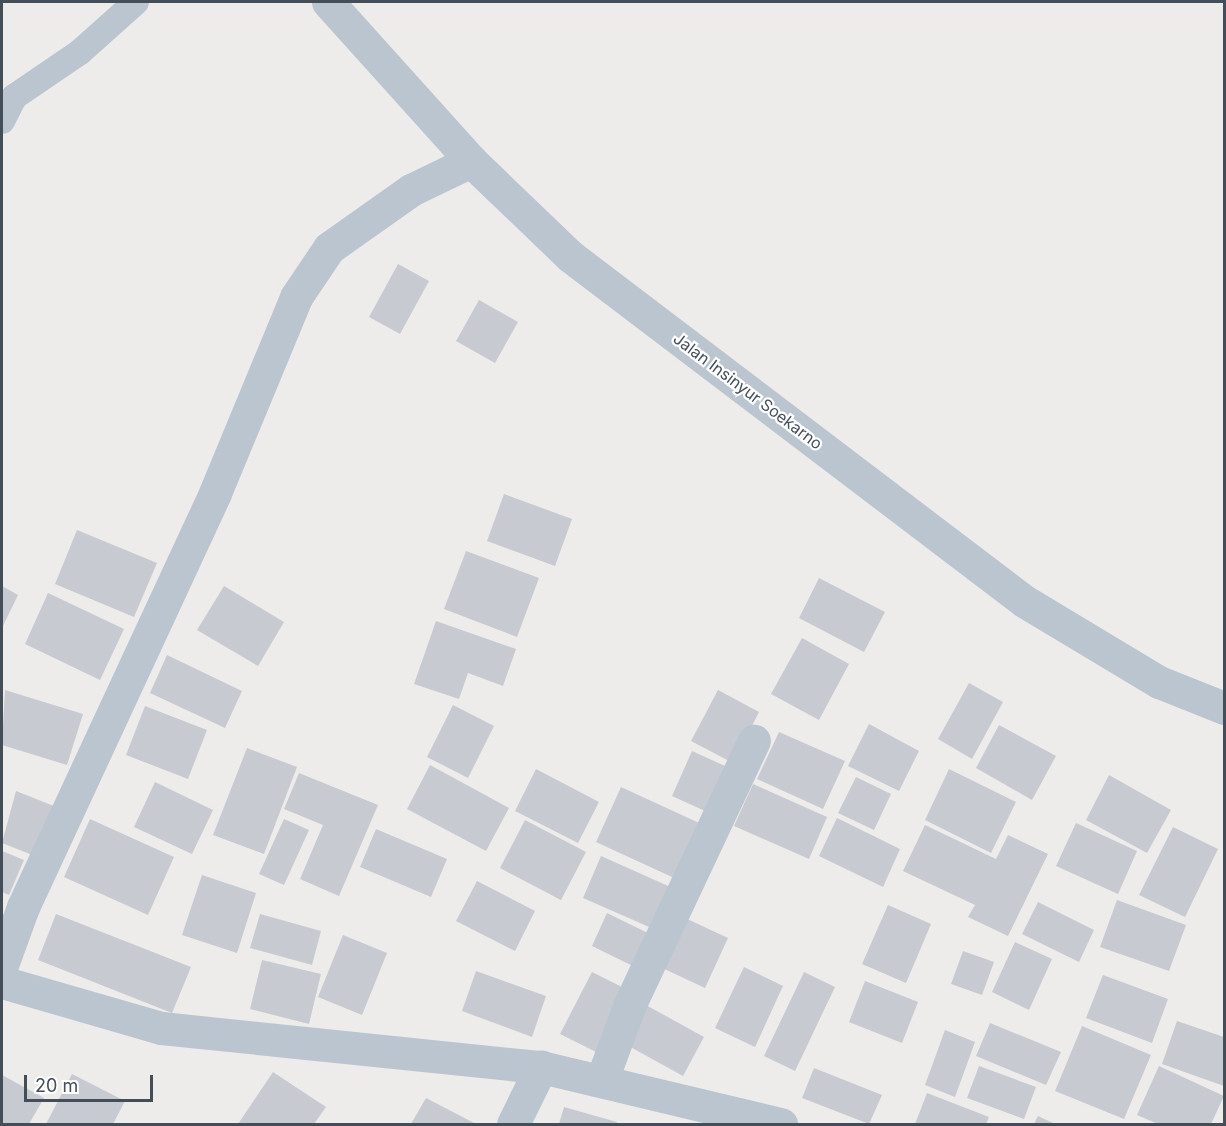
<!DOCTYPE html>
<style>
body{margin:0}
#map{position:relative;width:1226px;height:1126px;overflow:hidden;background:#eeebeb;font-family:Inter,sans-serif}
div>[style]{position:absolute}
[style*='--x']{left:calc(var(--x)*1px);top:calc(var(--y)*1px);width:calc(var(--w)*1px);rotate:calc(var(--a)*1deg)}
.building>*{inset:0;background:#c7cad1}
.service>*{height:26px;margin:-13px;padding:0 13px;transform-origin:13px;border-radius:13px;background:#bbc5cf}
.minor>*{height:33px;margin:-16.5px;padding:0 16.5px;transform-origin:16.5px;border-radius:16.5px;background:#bbc5cf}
span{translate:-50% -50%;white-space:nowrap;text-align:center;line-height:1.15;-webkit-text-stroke:4.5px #fff;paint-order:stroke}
.street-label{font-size:16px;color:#434e59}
.frame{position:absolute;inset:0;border:3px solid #434e59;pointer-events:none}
.scale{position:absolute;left:24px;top:1075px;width:129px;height:27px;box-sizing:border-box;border:3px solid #434e59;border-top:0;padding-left:8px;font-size:18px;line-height:21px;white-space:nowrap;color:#434e59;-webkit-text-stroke:4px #fff;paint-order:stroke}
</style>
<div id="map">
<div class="building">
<i style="clip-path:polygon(398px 264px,429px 281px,400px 334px,369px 317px)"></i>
<i style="clip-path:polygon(479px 300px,518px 322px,495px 363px,456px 341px)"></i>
<i style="clip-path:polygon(504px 494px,572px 519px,555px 566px,487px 541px)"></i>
<i style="clip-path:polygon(77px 530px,157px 563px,134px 617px,55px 584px)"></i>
<i style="clip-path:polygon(466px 551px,539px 578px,517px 637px,444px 609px)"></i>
<i style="clip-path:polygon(819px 578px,885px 612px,864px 652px,799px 618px)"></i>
<i style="clip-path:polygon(2px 586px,18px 595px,2px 628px)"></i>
<i style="clip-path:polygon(224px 586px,284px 622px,258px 666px,197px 630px)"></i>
<i style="clip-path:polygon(48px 593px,124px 629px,100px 680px,25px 644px)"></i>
<i style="clip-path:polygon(436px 621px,516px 649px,503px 686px,468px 673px,459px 699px,414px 684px)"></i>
<i style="clip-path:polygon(802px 638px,849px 664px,819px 720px,771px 694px)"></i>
<i style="clip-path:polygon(167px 655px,242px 691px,225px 728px,150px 693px)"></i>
<i style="clip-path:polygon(969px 683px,1003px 702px,972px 759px,938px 739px)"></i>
<i style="clip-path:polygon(5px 690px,83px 714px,67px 765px,2px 745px)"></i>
<i style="clip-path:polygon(718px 690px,759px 712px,733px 763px,691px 741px)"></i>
<i style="clip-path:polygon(453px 705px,494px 726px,468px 778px,427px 757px)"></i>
<i style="clip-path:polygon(145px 706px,207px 730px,188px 779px,126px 755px)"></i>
<i style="clip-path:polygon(869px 724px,919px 751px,899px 791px,848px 766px)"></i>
<i style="clip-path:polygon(999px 725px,1056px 756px,1032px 800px,976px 768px)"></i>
<i style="clip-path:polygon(779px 732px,845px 761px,823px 809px,757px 779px)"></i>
<i style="clip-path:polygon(247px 748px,297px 767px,264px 854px,213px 835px)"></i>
<i style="clip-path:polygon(692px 751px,736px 771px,716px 816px,672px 796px)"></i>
<i style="clip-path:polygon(430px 765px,509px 808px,486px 851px,407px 809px)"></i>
<i style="clip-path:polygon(536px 769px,599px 802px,578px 843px,515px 811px)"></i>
<i style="clip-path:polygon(949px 769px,1016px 802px,991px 853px,925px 820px)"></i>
<i style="clip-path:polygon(299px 773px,378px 805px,339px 896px,300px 879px,323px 825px,284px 809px)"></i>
<i style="clip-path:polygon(1109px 775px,1171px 810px,1147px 853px,1086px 820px)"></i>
<i style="clip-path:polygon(856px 777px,891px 794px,874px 830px,838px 813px)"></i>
<i style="clip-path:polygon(155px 782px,213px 810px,192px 854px,134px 827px)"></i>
<i style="clip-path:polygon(753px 784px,827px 817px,809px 859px,734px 826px)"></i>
<i style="clip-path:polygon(621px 787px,710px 828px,685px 883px,596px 842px)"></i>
<i style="clip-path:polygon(16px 791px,64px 810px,45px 860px,2px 843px)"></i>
<i style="clip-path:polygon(837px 818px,900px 849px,883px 887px,819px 856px)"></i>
<i style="clip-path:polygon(90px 819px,174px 857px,148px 915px,64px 877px)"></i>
<i style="clip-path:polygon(284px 819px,309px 830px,284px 885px,259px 874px)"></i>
<i style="clip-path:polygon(525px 820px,586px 852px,561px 900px,500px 868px)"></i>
<i style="clip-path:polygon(1076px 823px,1137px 851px,1118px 894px,1056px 866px)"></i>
<i style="clip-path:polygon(925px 825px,996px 859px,1008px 835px,1048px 854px,1008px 936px,968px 917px,975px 905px,903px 871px)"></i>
<i style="clip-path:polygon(1173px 827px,1218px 849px,1185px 917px,1139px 895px)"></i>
<i style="clip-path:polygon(376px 829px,447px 859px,431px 897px,360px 867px)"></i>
<i style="clip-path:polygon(2px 851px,24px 860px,9px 895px,2px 892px)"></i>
<i style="clip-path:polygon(601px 856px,675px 889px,656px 930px,583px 898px)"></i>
<i style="clip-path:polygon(202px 875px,256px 893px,237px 953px,182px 935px)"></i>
<i style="clip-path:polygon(477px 881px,535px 911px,515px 951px,456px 921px)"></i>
<i style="clip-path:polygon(1117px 900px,1186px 925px,1169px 971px,1100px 947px)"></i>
<i style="clip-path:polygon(1038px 902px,1094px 930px,1079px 962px,1022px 934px)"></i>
<i style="clip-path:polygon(888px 905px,931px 924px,906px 983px,862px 964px)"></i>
<i style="clip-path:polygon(607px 913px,660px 939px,645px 972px,592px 946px)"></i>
<i style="clip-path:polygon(56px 914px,191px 967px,172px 1013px,38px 960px)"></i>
<i style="clip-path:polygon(260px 914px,321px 931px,312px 965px,250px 948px)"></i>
<i style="clip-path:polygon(683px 917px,728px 938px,705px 988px,660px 967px)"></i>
<i style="clip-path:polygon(343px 935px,387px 953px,362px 1015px,318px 997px)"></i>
<i style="clip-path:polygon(1015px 942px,1052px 959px,1029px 1010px,992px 992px)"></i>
<i style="clip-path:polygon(963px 951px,994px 962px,982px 995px,951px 984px)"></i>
<i style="clip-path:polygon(262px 960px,321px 974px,309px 1024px,250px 1009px)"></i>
<i style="clip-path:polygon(744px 967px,783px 986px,755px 1047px,715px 1028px)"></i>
<i style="clip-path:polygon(476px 971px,546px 996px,532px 1037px,462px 1011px)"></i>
<i style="clip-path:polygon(592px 972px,630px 991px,598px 1053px,560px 1034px)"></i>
<i style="clip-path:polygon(804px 972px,835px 987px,795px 1071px,764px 1056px)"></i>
<i style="clip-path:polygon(1103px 975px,1168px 999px,1152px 1043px,1086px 1018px)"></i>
<i style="clip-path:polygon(865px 981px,918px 1002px,902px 1043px,849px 1022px)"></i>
<i style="clip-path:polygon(646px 1005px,704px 1037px,683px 1076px,625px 1044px)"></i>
<i style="clip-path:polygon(1177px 1021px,1224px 1037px,1224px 1086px,1162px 1064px)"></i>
<i style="clip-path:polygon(990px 1023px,1061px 1052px,1046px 1085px,976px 1056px)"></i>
<i style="clip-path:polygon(1082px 1026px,1151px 1055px,1124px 1119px,1055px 1091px)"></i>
<i style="clip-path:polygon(945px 1030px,975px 1042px,955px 1097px,925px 1085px)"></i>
<i style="clip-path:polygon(979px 1066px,1036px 1087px,1024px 1119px,967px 1098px)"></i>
<i style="clip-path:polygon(1159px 1066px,1224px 1096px,1211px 1124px,1158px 1124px,1137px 1115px)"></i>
<i style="clip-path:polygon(814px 1068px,882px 1095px,869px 1124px,802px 1098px)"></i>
<i style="clip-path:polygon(273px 1072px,326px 1107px,314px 1124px,238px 1124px)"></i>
<i style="clip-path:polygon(72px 1074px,125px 1101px,113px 1124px,46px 1124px)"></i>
<i style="clip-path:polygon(2px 1075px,44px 1098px,29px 1124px,2px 1124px)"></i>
<i style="clip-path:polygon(927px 1093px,989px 1117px,986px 1124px,915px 1124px)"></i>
<i style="clip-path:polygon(426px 1098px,476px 1124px,411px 1124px)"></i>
<i style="clip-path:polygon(564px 1107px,617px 1122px,616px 1124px,559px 1124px)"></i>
<i style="clip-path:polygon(1038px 1116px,1055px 1124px,1034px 1124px)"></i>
</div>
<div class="service">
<i style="--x:2;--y:121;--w:27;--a:-63"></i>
<i style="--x:14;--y:97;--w:80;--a:-34.3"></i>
<i style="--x:80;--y:52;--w:75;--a:-41.8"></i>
</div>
<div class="minor">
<i style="--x:328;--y:2;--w:214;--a:48"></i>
<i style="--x:471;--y:161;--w:137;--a:43.8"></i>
<i style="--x:570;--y:256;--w:570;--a:37.23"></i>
<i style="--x:1024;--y:601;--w:157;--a:31"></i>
<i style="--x:1159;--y:682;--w:70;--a:21.8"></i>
<i style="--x:2;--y:965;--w:62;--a:-70.1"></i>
<i style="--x:23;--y:907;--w:456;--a:-65.1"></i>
<i style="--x:215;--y:493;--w:212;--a:-67.5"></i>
<i style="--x:296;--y:297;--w:59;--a:-56"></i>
<i style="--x:329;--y:248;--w:100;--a:-35.3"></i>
<i style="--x:411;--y:190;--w:67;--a:-25.8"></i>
<i style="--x:2;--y:982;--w:166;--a:16.1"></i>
<i style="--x:161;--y:1028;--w:382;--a:5.9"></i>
<i style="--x:541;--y:1067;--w:247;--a:13.4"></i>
<i style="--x:602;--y:1079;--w:80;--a:-69.5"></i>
<i style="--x:630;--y:1004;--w:291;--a:-64.8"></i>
<i style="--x:513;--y:1124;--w:64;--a:-63.8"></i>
</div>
<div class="street-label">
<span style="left:748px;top:391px;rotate:37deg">Jalan Insinyur Soekarno</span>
</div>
<div class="frame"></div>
<div class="scale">20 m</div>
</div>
